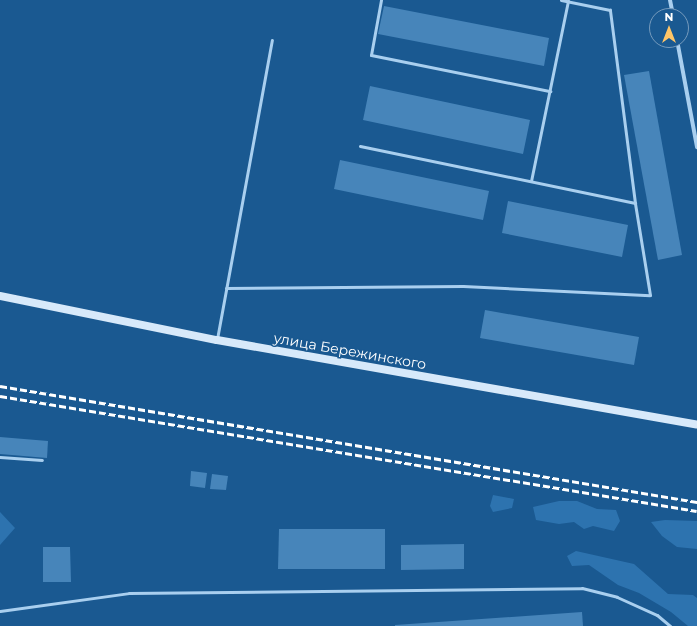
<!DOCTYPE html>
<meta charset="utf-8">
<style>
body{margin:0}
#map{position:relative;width:697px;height:626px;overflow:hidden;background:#1a5991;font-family:Montserrat,sans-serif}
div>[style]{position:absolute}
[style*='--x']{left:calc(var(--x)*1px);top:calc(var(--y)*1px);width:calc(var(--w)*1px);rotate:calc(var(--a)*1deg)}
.green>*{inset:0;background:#2d73af}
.building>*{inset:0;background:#4785ba}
.lane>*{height:3px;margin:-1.5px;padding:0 1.5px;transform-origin:1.5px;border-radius:1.5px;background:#a9cfef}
.street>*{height:4px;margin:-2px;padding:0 2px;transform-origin:2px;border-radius:2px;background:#a9cfef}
.secondary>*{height:8px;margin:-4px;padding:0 4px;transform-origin:4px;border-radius:4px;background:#d7e9fa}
.rail>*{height:3px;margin-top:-1.5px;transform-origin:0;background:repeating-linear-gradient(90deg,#fff 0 7px,transparent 0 10px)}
span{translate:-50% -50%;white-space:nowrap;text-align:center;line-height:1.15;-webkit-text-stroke:3px #1a5991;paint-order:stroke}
.street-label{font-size:14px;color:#fff}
.north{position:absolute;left:649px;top:8px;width:40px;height:40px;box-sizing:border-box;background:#1a5991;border:1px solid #769bbd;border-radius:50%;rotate:0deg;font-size:11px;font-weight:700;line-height:16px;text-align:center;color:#fff}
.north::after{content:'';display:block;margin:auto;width:14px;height:18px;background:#ffc567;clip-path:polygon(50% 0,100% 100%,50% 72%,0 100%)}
</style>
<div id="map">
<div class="green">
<i style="clip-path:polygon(493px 495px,514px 499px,512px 508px,493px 512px,490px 506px)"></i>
<i style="clip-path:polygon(559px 501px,577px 501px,597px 509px,616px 510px,620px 521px,614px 531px,593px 526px,584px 529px,574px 522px,559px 524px,536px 520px,533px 507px)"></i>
<i style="clip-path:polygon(0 512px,15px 528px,0 545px)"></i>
<i style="clip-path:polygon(665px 520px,697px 521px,697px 549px,677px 547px,662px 536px,651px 522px)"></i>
<i style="clip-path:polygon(576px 551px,634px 564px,668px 594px,693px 595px,697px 598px,697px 626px,688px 626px,671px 612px,639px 593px,618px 585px,589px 565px,572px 566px,567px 556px)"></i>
</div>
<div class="building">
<i style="clip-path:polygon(384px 6px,549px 38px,544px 66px,378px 34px)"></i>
<i style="clip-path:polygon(649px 71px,682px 255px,658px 260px,624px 75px)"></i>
<i style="clip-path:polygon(370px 86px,530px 120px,523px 154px,363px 120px)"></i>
<i style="clip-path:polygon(340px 160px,489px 191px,483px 220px,334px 189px)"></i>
<i style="clip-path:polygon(508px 201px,628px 225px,622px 257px,502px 233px)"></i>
<i style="clip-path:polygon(485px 310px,639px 337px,634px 365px,480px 338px)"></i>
<i style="clip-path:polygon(0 437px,48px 441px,47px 458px,0 454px)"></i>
<i style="clip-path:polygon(191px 471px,207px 473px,205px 488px,190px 486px)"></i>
<i style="clip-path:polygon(212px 474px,228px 476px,226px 490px,210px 489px)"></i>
<i style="clip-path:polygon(279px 529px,385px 529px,385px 569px,278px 569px)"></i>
<i style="clip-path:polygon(464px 544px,464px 569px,401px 570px,401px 545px)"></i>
<i style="clip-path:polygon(43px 547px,70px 547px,71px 582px,43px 582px)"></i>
<i style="clip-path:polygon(582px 612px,583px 626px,395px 626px,395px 625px)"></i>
</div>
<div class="lane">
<i style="--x:381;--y:0;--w:56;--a:100.3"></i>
<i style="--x:371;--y:55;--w:183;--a:11.4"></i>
<i style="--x:360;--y:146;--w:281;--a:11.7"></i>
<i style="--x:531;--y:181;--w:184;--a:-78.4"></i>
<i style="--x:226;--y:288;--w:237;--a:-0.5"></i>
<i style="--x:463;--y:286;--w:187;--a:2.8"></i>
<i style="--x:650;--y:295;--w:93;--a:-99.3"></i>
<i style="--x:635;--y:203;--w:195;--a:-97.4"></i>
<i style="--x:610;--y:10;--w:50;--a:-168.5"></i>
<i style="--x:217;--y:339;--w:304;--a:-79.6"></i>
<i style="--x:0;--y:457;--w:42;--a:4.1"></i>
<i style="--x:0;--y:611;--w:130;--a:-7.9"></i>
<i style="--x:129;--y:593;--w:453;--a:-0.6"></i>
<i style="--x:582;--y:588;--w:36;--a:14"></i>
<i style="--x:617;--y:597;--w:44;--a:24.2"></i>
<i style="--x:657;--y:615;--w:17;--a:40"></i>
</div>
<div class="street">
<i style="--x:670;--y:0;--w:16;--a:79"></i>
<i style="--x:677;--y:40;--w:109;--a:79.4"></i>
</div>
<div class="secondary">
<i style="--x:0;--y:296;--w:221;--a:11.5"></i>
<i style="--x:217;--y:340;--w:487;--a:10"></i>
</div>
<div class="rail">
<i style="--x:0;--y:386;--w:707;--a:9.45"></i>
<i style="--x:0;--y:396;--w:706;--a:9.37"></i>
</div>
<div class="street-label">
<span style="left:350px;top:351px;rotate:10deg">улица Бережинского</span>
</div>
<div class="north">N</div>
</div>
